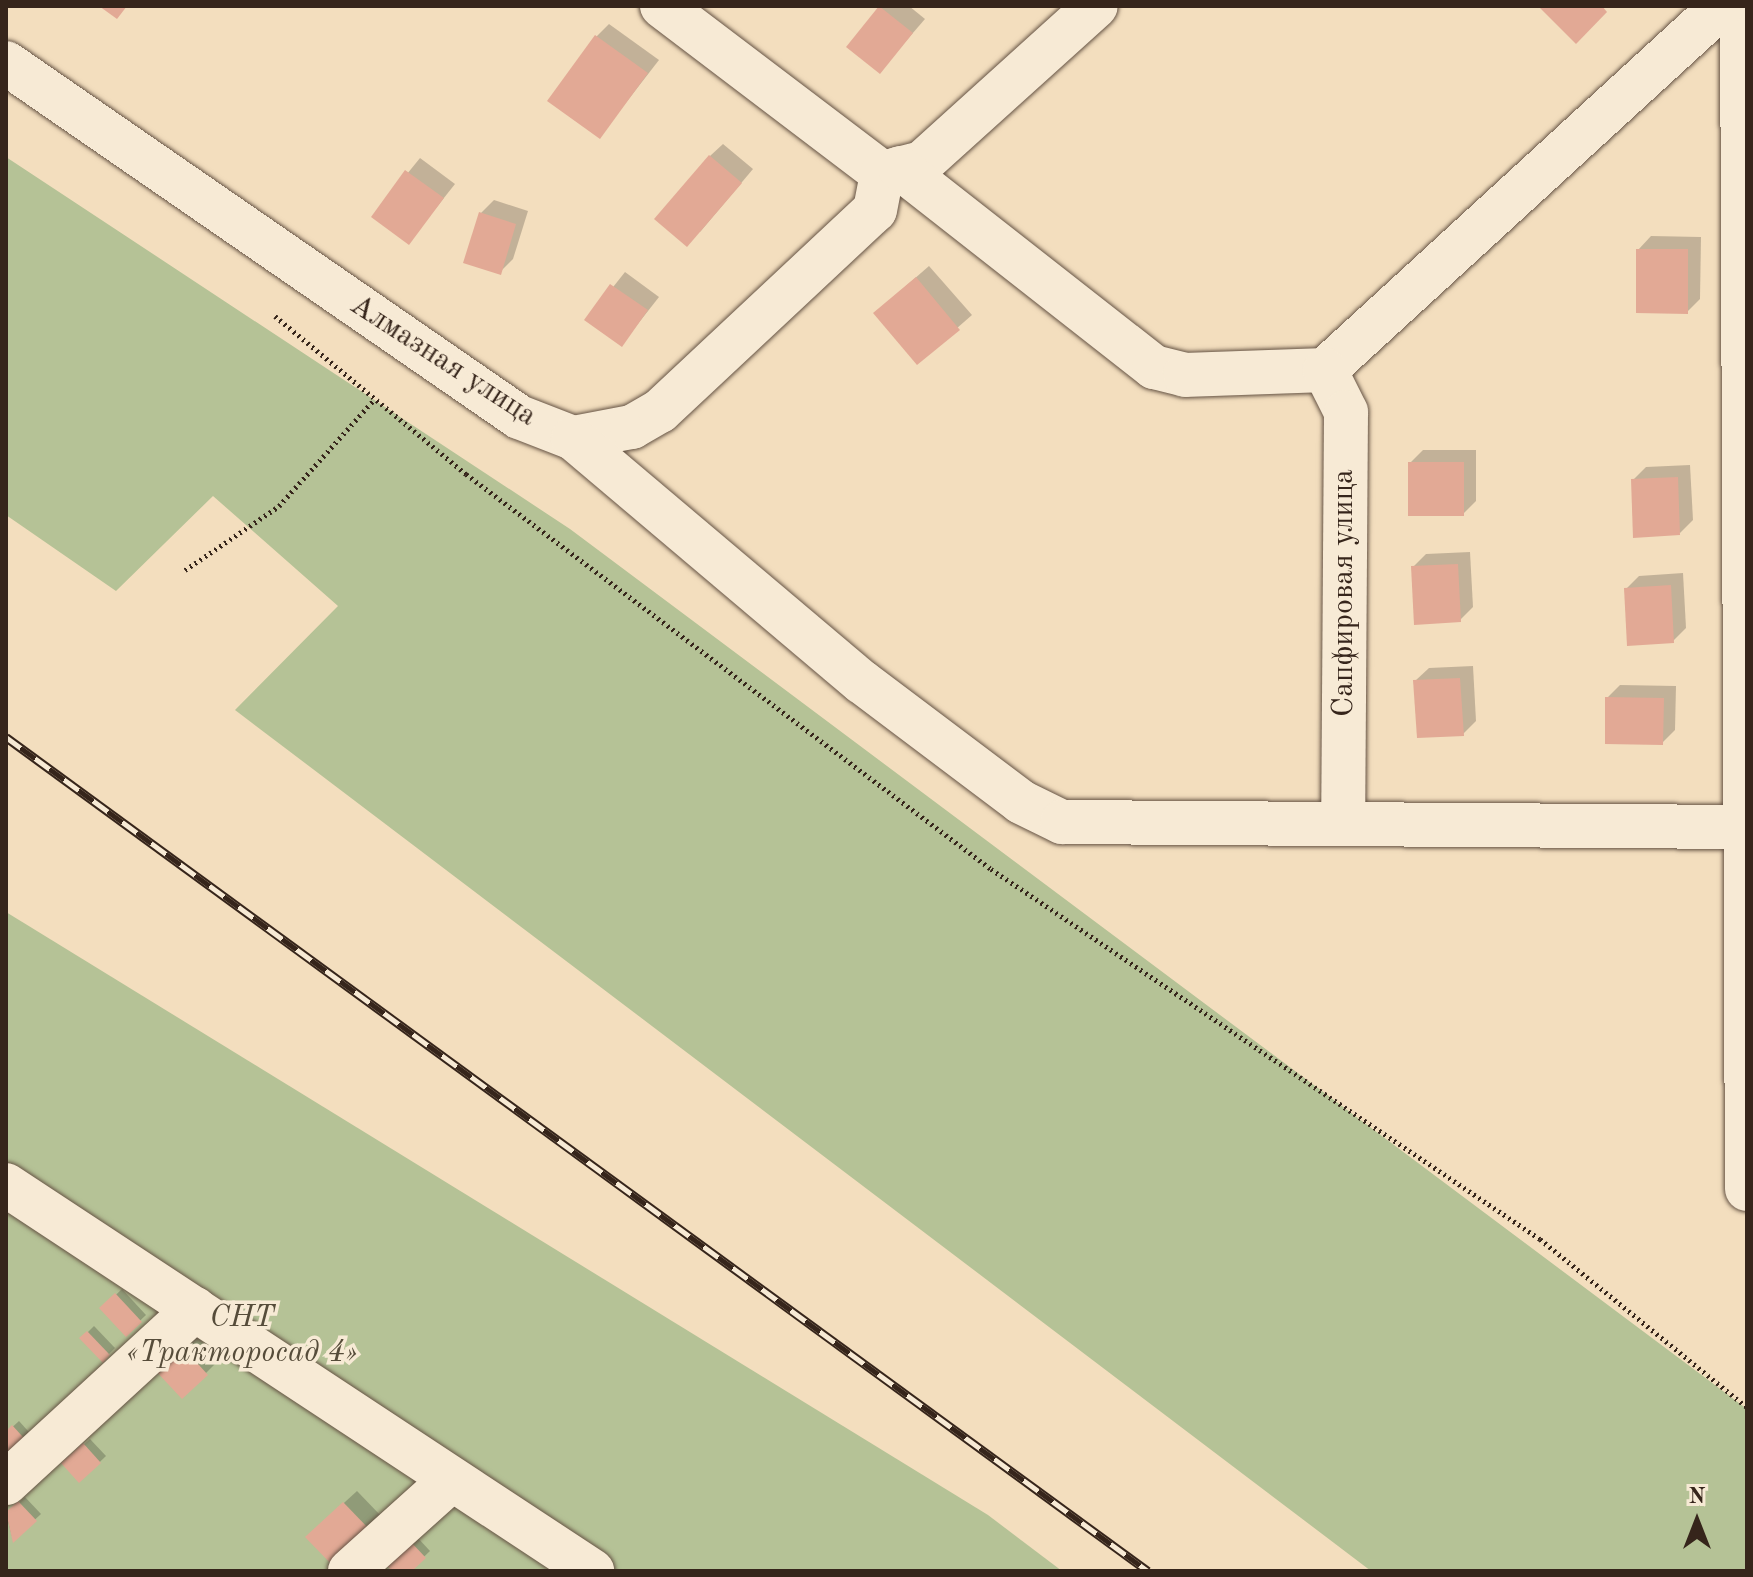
<!DOCTYPE html>
<meta charset="utf-8">
<style>
body{margin:0}
#map{position:relative;width:1753px;height:1577px;overflow:hidden;background:#f3debe;font-family:"Old Standard TT",serif}
div>[style]{position:absolute}
[style*='--x']{left:calc(var(--x)*1px);top:calc(var(--y)*1px);width:calc(var(--w)*1px);rotate:calc(var(--a)*1deg)}
.green>*{inset:0;background:#b5c296}
.shadow>*{inset:0;background:#0003}
.building>*{inset:0;background:#e2a995}
.path>*{height:5px;margin-top:-2.5px;transform-origin:0;background:repeating-linear-gradient(90deg,#36251b 0 2px,transparent 0 6px)}
.roads{filter:drop-shadow(0 0 2px #655344) drop-shadow(0 0 2px #655344)}
.minor>*{height:44px;margin:-22px;padding:0 22px;transform-origin:22px;border-radius:22px;background:#f7ead5}
.rail>*{height:9px;margin-top:-4.5px;transform-origin:0;background:repeating-linear-gradient(90deg,#f7ead5 0 18px,#36251b 0 36px);box-sizing:border-box;border-block:2px solid #36251b}
span{translate:-50% -50%;white-space:nowrap;text-align:center;line-height:1.15;-webkit-text-stroke:7px #f7ead5;paint-order:stroke}
.street-label{font-size:30px;color:#36251b}
.park-label{font-size:30px;color:#564c3a;font-style:italic}
.frame{position:absolute;inset:0;border:8px solid #36251b;pointer-events:none}
.north{position:absolute;left:1657px;top:1481px;width:80px;height:80px;-webkit-text-stroke:6px #f7ead5;paint-order:stroke;rotate:0deg;font-size:22px;font-weight:700;line-height:32px;text-align:center;color:#36251b}
.north::after{content:'';display:block;margin:auto;width:28px;height:36px;background:#36251b;clip-path:polygon(50% 0,100% 100%,50% 72%,0 100%)}
</style>
<div id="map">
<div class="green">
<i style="clip-path:polygon(6px 157px,570px 529px,1747px 1409px,1747px 1571px,1371px 1571px,235px 710px,338px 606px,213px 496px,116px 591px,6px 515px)"></i>
<i style="clip-path:polygon(6px 912px,988px 1515px,1062px 1571px,6px 1571px)"></i>
</div>
<div class="shadow">
<i style="clip-path:polygon(882px 6px,909px 6px,925px 19px,880px 71px,849px 47px)"></i>
<i style="clip-path:polygon(609px 24px,659px 60px,600px 136px,596px 37px)"></i>
<i style="clip-path:polygon(723px 144px,753px 169px,700px 232px,710px 156px)"></i>
<i style="clip-path:polygon(420px 158px,455px 184px,409px 242px,373px 216px)"></i>
<i style="clip-path:polygon(494px 200px,528px 211px,513px 259px,500px 272px,481px 213px)"></i>
<i style="clip-path:polygon(1651px 236px,1701px 237px,1700px 299px,1687px 312px,1638px 250px)"></i>
<i style="clip-path:polygon(929px 266px,972px 315px,917px 363px,875px 313px)"></i>
<i style="clip-path:polygon(625px 272px,659px 297px,622px 344px,587px 320px)"></i>
<i style="clip-path:polygon(1423px 450px,1476px 450px,1476px 501px,1463px 514px,1410px 463px)"></i>
<i style="clip-path:polygon(1690px 465px,1693px 520px,1680px 533px,1633px 480px,1646px 467px)"></i>
<i style="clip-path:polygon(1470px 552px,1473px 607px,1460px 620px,1413px 567px,1426px 554px)"></i>
<i style="clip-path:polygon(1683px 573px,1686px 628px,1673px 641px,1626px 589px,1639px 576px)"></i>
<i style="clip-path:polygon(1473px 666px,1476px 721px,1463px 734px,1415px 681px,1429px 668px)"></i>
<i style="clip-path:polygon(1620px 685px,1676px 686px,1675px 730px,1662px 743px,1607px 698px)"></i>
<i style="clip-path:polygon(122px 1289px,146px 1315px,126px 1334px,102px 1308px)"></i>
<i style="clip-path:polygon(94px 1326px,115px 1348px,103px 1360px,82px 1338px)"></i>
<i style="clip-path:polygon(194px 1333px,219px 1360px,182px 1397px,157px 1369px)"></i>
<i style="clip-path:polygon(19px 1421px,37px 1441px,6px 1454px,6px 1433px)"></i>
<i style="clip-path:polygon(90px 1439px,106px 1456px,80px 1481px,64px 1463px)"></i>
<i style="clip-path:polygon(357px 1491px,383px 1518px,370px 1531px,321px 1524px)"></i>
<i style="clip-path:polygon(25px 1497px,41px 1514px,13px 1540px,6px 1514px)"></i>
<i style="clip-path:polygon(417px 1537px,430px 1551px,409px 1571px,394px 1571px)"></i>
</div>
<div class="building">
<i style="clip-path:polygon(99px 6px,127px 6px,117px 19px)"></i>
<i style="clip-path:polygon(879px 6px,913px 33px,880px 74px,846px 47px)"></i>
<i style="clip-path:polygon(1538px 6px,1602px 6px,1607px 12px,1576px 44px)"></i>
<i style="clip-path:polygon(595px 35px,648px 73px,600px 139px,547px 101px)"></i>
<i style="clip-path:polygon(709px 155px,742px 183px,687px 247px,654px 219px)"></i>
<i style="clip-path:polygon(405px 170px,444px 198px,409px 245px,371px 217px)"></i>
<i style="clip-path:polygon(479px 212px,516px 224px,501px 275px,463px 263px)"></i>
<i style="clip-path:polygon(1636px 249px,1688px 249px,1688px 314px,1636px 313px)"></i>
<i style="clip-path:polygon(916px 277px,960px 330px,917px 365px,873px 313px)"></i>
<i style="clip-path:polygon(610px 284px,648px 310px,622px 347px,584px 320px)"></i>
<i style="clip-path:polygon(1408px 462px,1464px 462px,1464px 516px,1408px 516px)"></i>
<i style="clip-path:polygon(1678px 477px,1680px 535px,1633px 538px,1631px 479px)"></i>
<i style="clip-path:polygon(1458px 564px,1461px 622px,1414px 625px,1411px 566px)"></i>
<i style="clip-path:polygon(1671px 585px,1674px 643px,1627px 646px,1624px 588px)"></i>
<i style="clip-path:polygon(1460px 678px,1464px 736px,1417px 738px,1413px 680px)"></i>
<i style="clip-path:polygon(1605px 697px,1664px 698px,1663px 745px,1605px 744px)"></i>
<i style="clip-path:polygon(115px 1293px,142px 1322px,126px 1337px,99px 1308px)"></i>
<i style="clip-path:polygon(87px 1331px,110px 1355px,103px 1363px,79px 1338px)"></i>
<i style="clip-path:polygon(180px 1344px,208px 1375px,182px 1399px,154px 1369px)"></i>
<i style="clip-path:polygon(12px 1425px,33px 1448px,6px 1457px,6px 1431px)"></i>
<i style="clip-path:polygon(83px 1443px,101px 1463px,79px 1483px,61px 1463px)"></i>
<i style="clip-path:polygon(18px 1501px,37px 1521px,13px 1543px,6px 1512px)"></i>
<i style="clip-path:polygon(343px 1502px,372px 1532px,334px 1567px,305px 1537px)"></i>
<i style="clip-path:polygon(410px 1541px,426px 1558px,412px 1571px,392px 1571px,385px 1564px)"></i>
</div>
<div class="path">
<i style="--x:275;--y:316;--w:248;--a:39.6"></i>
<i style="--x:466;--y:474;--w:657;--a:36.96"></i>
<i style="--x:991;--y:869;--w:662;--a:33.98"></i>
<i style="--x:1540;--y:1239;--w:267;--a:39.1"></i>
<i style="--x:185;--y:570;--w:114;--a:-34.2"></i>
<i style="--x:279;--y:506;--w:141;--a:-48.2"></i>
</div>
<div class="roads">
<div class="minor">
<i style="--x:662;--y:6;--w:276;--a:37.2"></i>
<i style="--x:882;--y:173;--w:41;--a:-14"></i>
<i style="--x:922;--y:163;--w:234;--a:-42.1"></i>
<i style="--x:1742;--y:6;--w:1183;--a:89.76"></i>
<i style="--x:6;--y:63;--w:623;--a:34.61"></i>
<i style="--x:519;--y:417;--w:58;--a:21.3"></i>
<i style="--x:573;--y:438;--w:60;--a:-10.6"></i>
<i style="--x:632;--y:427;--w:32;--a:-30"></i>
<i style="--x:660;--y:411;--w:294;--a:-43.1"></i>
<i style="--x:875;--y:210;--w:38;--a:-79"></i>
<i style="--x:900;--y:168;--w:323;--a:38.1"></i>
<i style="--x:1154;--y:367;--w:32;--a:14"></i>
<i style="--x:1185;--y:375;--w:140;--a:-2"></i>
<i style="--x:1325;--y:370;--w:539;--a:-42.52"></i>
<i style="--x:1325;--y:370;--w:47;--a:63.4"></i>
<i style="--x:1346;--y:412;--w:410;--a:90.4"></i>
<i style="--x:573;--y:438;--w:378;--a:40.2"></i>
<i style="--x:862;--y:682;--w:199;--a:37"></i>
<i style="--x:1021;--y:802;--w:46;--a:26"></i>
<i style="--x:1062;--y:822;--w:685;--a:0.42"></i>
<i style="--x:6;--y:1185;--w:702;--a:33.37"></i>
<i style="--x:6;--y:1483;--w:257;--a:-42.6"></i>
<i style="--x:350;--y:1571;--w:137;--a:-42"></i>
</div>
</div>
<div class="rail">
<i style="--x:6;--y:737;--w:1414;--a:36.14"></i>
</div>
<div class="street-label">
<span style="left:443px;top:361px;rotate:33deg">Алмазная улица</span>
<span style="left:1344px;top:593px;rotate:-90deg">Сапфировая улица</span>
</div>
<div class="park-label">
<span style="left:242px;top:1335px">СНТ<br>«Тракторосад 4»</span>
</div>
<div class="frame"></div>
<div class="north">N</div>
</div>
